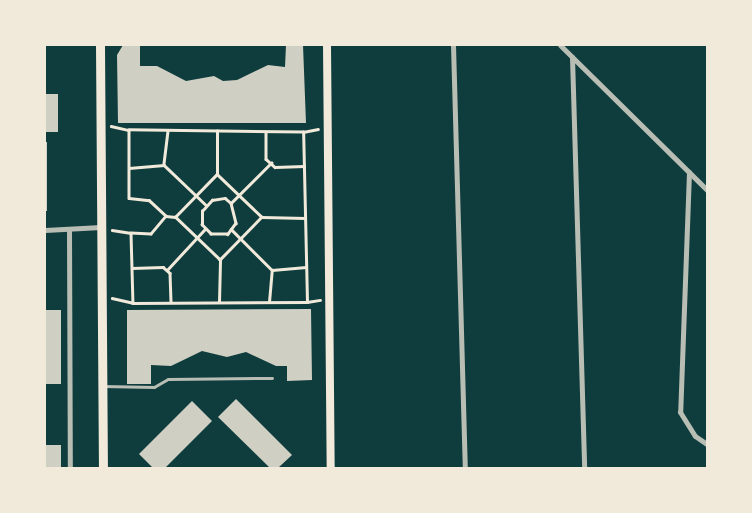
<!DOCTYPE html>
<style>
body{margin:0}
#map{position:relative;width:752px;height:513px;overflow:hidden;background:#0f3d3e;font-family:Inter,sans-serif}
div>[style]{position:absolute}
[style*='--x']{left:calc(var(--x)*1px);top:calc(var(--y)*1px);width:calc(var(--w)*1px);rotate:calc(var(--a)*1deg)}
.building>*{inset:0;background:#cfcfc3}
.path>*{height:2.5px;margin:-1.25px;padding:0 1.25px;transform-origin:1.25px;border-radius:1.25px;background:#f1e9da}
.service>*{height:3px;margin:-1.5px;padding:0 1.5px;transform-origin:1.5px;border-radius:1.5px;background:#b8beb3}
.minor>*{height:5px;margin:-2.5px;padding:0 2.5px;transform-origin:2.5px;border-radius:2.5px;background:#b8beb3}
.secondary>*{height:8px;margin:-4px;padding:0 4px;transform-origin:4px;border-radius:4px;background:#f1e9da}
.primary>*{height:9px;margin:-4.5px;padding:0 4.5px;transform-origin:4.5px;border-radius:4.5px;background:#f1e9da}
span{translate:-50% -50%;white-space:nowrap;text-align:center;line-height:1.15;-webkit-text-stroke:5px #f1e9da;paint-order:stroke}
.frame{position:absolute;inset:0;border:46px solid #f1e9da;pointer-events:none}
</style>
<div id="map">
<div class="building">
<i style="clip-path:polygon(123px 45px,140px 45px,140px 66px,157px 66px,186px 81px,214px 76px,223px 81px,237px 80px,268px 65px,285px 67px,286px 45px,303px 45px,306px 123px,118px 123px,117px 55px)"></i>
<i style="clip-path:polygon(45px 94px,58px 94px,58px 132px,45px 132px)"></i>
<i style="clip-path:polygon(45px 142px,47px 142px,47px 211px,45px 211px)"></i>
<i style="clip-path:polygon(311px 309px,312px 380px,287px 381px,287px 366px,276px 366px,246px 352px,227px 357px,202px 351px,171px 366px,151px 365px,151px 384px,127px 384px,127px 310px)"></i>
<i style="clip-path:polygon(45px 310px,61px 310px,61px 384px,45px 384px)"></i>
<i style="clip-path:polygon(236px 399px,292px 455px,278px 468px,270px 468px,218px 417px)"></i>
<i style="clip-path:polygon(192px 401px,212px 421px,165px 468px,153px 468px,139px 454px)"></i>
<i style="clip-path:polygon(45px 445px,61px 445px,61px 468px,45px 468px)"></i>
</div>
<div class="path">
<i style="--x:111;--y:126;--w:18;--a:13"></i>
<i style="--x:168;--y:131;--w:34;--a:97"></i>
<i style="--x:164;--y:165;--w:58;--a:43.6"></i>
<i style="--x:266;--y:132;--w:27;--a:90"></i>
<i style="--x:266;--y:159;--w:12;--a:42"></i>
<i style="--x:275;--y:167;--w:29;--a:-2"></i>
<i style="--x:303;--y:132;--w:15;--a:-11"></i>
<i style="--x:129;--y:168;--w:35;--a:-5"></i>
<i style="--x:217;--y:174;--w:43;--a:-90"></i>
<i style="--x:231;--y:203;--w:21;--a:76"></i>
<i style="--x:236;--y:223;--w:14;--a:126"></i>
<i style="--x:228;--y:234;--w:17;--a:180"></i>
<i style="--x:211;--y:234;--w:13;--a:-135"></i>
<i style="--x:202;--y:225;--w:14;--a:-90"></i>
<i style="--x:202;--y:211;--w:15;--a:-48"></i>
<i style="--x:212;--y:200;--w:13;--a:-9"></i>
<i style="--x:225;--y:198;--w:8;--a:40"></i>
<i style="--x:231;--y:203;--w:57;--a:-45"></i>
<i style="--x:166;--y:216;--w:9;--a:6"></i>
<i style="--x:262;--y:217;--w:60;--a:134.3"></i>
<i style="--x:220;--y:260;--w:62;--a:-136.3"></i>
<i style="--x:175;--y:217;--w:60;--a:-45.7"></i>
<i style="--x:217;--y:174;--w:62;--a:43.7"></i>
<i style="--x:262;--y:217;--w:43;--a:1.3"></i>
<i style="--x:231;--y:229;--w:58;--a:45"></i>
<i style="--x:112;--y:230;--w:19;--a:9"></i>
<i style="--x:132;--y:268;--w:31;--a:-2"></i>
<i style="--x:163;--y:267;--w:9;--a:41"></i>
<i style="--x:170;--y:273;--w:29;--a:88"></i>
<i style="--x:167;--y:270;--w:56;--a:-47.2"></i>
<i style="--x:112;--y:298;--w:22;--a:13"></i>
<i style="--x:133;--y:303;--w:174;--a:-0.3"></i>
<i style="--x:307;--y:302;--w:170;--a:-91.3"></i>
<i style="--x:303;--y:132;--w:174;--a:-179.3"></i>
<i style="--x:129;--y:130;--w:68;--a:90"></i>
<i style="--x:129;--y:198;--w:20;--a:6"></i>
<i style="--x:149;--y:200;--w:23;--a:43"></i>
<i style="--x:166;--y:216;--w:23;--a:130"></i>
<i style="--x:151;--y:234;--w:20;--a:-177"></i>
<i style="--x:131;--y:233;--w:70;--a:88.4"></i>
<i style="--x:219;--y:302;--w:42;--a:-88.6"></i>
<i style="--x:269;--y:302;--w:32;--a:-85"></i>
<i style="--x:272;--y:270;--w:34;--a:-5"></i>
<i style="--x:307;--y:302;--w:13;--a:-9"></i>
</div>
<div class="service">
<i style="--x:103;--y:386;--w:51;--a:1.1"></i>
<i style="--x:154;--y:387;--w:16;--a:-30"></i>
<i style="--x:168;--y:379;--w:104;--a:-0.6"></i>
</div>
<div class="minor">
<i style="--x:453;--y:45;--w:423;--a:88.4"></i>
<i style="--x:560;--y:45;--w:206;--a:44.6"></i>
<i style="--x:572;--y:57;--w:411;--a:88.3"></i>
<i style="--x:689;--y:172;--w:240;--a:92.1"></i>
<i style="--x:680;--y:412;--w:28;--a:58"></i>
<i style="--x:695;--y:436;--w:14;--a:34"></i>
<i style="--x:69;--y:229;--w:239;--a:89.8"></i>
<i style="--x:45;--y:230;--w:56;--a:-3.1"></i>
</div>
<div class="secondary">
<i style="--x:327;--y:45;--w:423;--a:89.5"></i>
</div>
<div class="primary">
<i style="--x:100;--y:45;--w:423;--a:89.6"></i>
</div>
<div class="frame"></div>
</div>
